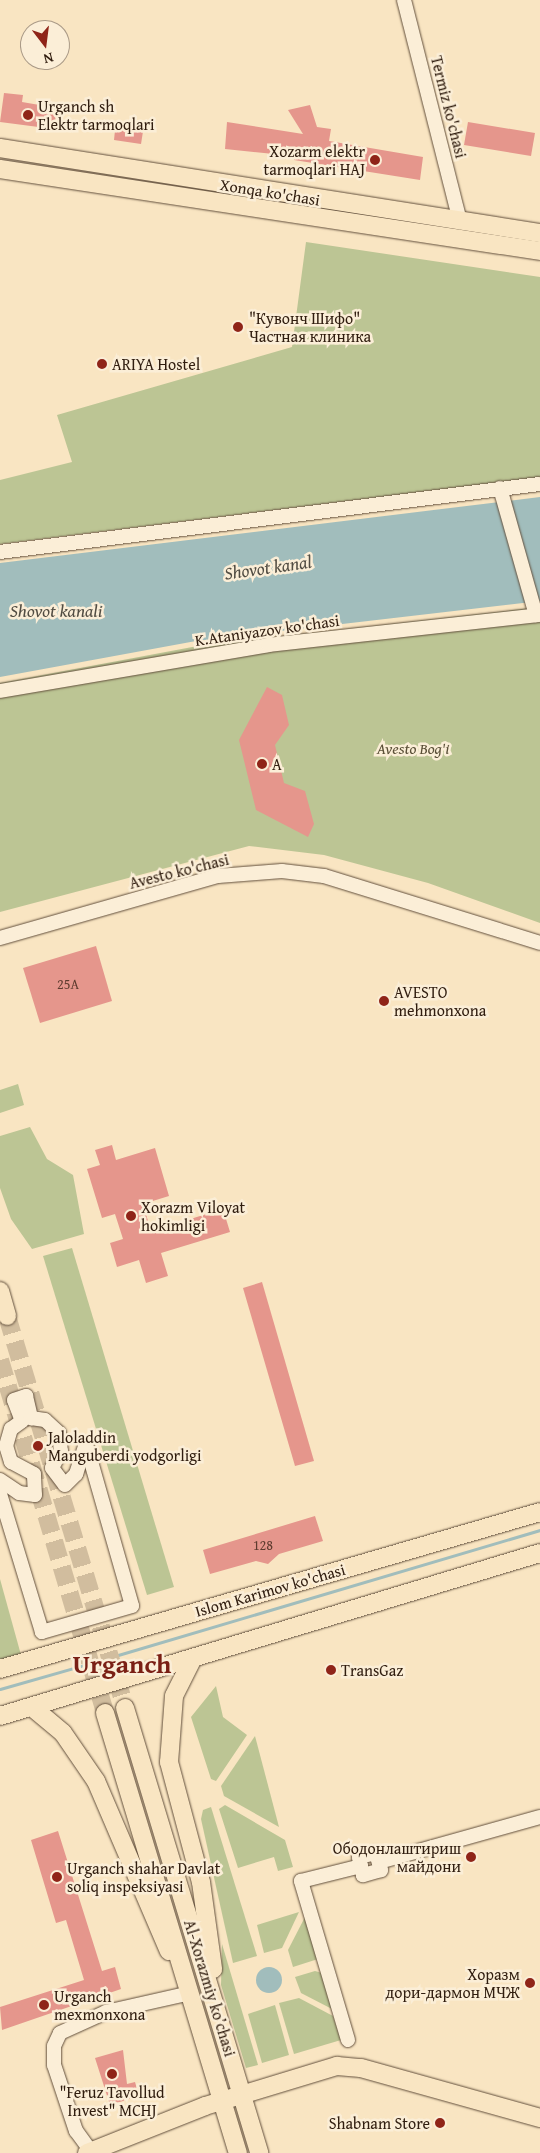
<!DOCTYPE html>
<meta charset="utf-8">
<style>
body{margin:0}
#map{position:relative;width:540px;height:2153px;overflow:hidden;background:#f9e5c2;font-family:"Gentium Book Plus",serif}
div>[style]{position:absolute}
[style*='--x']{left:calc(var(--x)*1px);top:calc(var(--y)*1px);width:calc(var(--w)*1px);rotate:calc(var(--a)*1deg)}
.green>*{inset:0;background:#bcc594}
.water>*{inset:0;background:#a1bdbc}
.round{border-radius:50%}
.stream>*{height:3px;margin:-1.5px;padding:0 1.5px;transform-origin:1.5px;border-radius:1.5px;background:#a1bdbc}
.building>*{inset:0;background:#e5968c}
.major-tunnel>*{height:18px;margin-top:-9px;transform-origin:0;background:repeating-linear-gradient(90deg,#d1bd9e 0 18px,transparent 0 27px)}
.roads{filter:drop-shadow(0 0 1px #624f3c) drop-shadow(0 0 1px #624f3c)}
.minor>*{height:14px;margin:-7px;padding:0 7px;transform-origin:7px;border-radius:7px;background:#fbeed7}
.major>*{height:18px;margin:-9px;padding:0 9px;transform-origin:9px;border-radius:9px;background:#f9e5c2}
.dots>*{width:14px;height:14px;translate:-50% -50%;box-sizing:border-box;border:2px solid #fbeed7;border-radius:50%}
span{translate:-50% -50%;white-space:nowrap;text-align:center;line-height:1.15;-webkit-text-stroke:5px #fbeed7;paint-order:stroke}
.number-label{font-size:14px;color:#5d3b2e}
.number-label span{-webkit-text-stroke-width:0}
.poi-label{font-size:16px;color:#301d0f}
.left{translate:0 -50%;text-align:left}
.right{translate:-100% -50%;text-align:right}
.street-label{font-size:16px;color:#301d0f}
.park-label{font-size:16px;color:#5a4f37;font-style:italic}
.water-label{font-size:18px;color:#524d43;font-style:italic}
.town-label{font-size:26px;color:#7a1f14;font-weight:700}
.north{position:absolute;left:20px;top:20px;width:50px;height:50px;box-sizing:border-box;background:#fbeed7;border:1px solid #aa9a87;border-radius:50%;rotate:165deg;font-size:14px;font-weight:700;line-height:20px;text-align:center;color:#301d0f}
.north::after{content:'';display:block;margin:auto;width:18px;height:22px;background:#8f2418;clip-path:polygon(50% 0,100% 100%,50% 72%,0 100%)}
</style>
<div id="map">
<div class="green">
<i style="clip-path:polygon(306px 242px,540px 277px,540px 477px,0 544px,0 480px,72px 462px,57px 415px,292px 347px)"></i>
<i style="clip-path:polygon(540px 607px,540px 923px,428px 883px,324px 855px,249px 846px,0 912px,0 683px,203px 645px)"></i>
<i style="clip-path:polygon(18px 1084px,24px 1105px,0 1113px,0 1090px)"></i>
<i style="clip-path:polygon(30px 1127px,47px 1159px,73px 1175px,84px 1234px,32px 1249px,11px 1219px,0 1188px,0 1136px)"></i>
<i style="clip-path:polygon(72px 1248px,174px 1587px,147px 1595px,43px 1256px)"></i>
<i style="clip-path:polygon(0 1579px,21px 1655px,0 1661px)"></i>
<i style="clip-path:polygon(216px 1686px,223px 1717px,247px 1735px,216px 1781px,211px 1779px,191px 1717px)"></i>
<i style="clip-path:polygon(255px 1736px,279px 1827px,224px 1796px,221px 1786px)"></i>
<i style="clip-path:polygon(225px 1805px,285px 1840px,293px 1867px,278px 1871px,274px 1857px,238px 1868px,219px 1809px)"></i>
<i style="clip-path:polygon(211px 1807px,257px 1956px,233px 1963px,201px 1819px,203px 1810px)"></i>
<i style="clip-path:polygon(299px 1912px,282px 1948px,264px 1953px,257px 1925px)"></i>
<i style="clip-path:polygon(305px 1917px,318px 1959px,293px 1967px,288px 1950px)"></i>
<i style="clip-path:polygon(222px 1944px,258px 2065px,246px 2068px,221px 1985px)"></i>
<i style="clip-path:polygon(315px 1971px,322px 1973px,332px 2009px,301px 1993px,295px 1977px)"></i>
<i style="clip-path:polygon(299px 1998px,333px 2016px,341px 2040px,294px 2054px,279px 2003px)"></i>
<i style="clip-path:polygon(275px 2005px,289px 2055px,262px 2063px,248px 2014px)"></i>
</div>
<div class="water">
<i style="clip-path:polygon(540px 497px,540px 601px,196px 641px,0 677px,0 563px)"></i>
<i class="round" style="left:256px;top:1967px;width:26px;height:26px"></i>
</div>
<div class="stream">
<i style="--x:118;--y:1655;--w:440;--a:-16.5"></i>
<i style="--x:0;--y:1689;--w:87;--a:-15.9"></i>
</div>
<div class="building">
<i style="clip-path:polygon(4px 93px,23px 95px,22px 102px,57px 108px,54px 129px,0 122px)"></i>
<i style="clip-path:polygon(310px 105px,317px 127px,331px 129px,329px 141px,423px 157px,420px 180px,294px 160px,294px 156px,225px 149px,227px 122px,303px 134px,288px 110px)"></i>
<i style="clip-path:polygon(116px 121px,144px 125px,141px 144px,114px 140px)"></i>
<i style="clip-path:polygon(468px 122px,535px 133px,531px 156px,464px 145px)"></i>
<i style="clip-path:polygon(267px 687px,282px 695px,289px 725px,275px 745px,284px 783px,305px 791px,314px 824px,308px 837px,256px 810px,239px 740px)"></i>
<i style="clip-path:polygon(96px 946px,112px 1001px,40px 1023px,23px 968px)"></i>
<i style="clip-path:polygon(112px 1145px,116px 1160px,155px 1148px,169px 1196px,143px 1204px,151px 1231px,223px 1209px,230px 1232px,161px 1253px,168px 1276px,146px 1283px,139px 1260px,117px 1267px,110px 1243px,123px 1239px,115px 1214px,102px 1218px,87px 1169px,100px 1165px,95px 1150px)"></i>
<i style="clip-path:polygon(262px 1282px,314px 1461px,295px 1466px,243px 1288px)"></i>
<i style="clip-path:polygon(315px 1516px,323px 1541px,279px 1554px,268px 1564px,256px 1561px,210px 1574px,203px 1550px)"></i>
<i style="clip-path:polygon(58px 1831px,102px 1971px,115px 1967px,121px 1989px,2px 2030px,0 2007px,84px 1980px,66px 1920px,56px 1923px,31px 1840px)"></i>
<i style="clip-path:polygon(123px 2050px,127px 2084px,135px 2082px,139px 2096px,110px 2105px,95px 2058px)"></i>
</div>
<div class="major-tunnel">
<i style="--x:7;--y:1316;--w:409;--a:73.2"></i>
<i style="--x:0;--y:1360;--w:368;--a:73.4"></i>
</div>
<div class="roads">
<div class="minor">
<i style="--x:404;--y:0;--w:229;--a:75.8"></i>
<i style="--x:500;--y:488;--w:132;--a:74.2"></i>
<i style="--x:0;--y:552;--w:544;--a:-7.18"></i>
<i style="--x:0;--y:691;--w:272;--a:-9.7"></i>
<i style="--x:268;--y:645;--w:274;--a:-6.3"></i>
<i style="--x:0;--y:938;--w:227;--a:-15.9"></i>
<i style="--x:218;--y:876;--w:64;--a:-4.5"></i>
<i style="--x:282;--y:871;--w:42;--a:6.8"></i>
<i style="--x:324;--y:876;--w:226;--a:17.2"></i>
<i style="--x:0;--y:1480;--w:23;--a:34"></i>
<i style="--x:19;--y:1493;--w:16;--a:7"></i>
<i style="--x:35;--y:1495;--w:21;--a:-93"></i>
<i style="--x:34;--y:1474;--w:26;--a:-152"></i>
<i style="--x:11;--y:1462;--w:17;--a:-107"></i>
<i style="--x:6;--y:1446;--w:18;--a:-74"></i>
<i style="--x:11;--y:1429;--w:14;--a:-36"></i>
<i style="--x:22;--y:1421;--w:22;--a:-111"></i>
<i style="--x:14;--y:1400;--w:13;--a:-18"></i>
<i style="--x:26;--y:1396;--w:23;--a:77"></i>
<i style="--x:31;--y:1418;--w:14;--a:8"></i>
<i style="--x:45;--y:1420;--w:19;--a:43"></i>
<i style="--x:59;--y:1433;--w:18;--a:84"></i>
<i style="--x:61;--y:1451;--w:19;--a:118"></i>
<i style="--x:52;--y:1468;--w:21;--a:53"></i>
<i style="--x:65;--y:1485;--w:16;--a:-45"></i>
<i style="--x:76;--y:1474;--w:32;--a:-72"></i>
<i style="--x:86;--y:1444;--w:168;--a:74.1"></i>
<i style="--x:132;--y:1606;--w:94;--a:163.9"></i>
<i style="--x:42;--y:1632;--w:144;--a:-106.9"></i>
<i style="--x:376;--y:1853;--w:18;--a:74"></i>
<i style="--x:381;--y:1870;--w:19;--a:164"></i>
<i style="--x:363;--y:1875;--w:18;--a:-103"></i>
<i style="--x:359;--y:1857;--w:17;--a:-13"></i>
<i style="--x:379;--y:1862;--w:167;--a:-15.6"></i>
<i style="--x:348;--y:2040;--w:166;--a:-106.5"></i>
<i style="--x:301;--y:1881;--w:62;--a:-14"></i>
<i style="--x:90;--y:2150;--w:24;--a:-126"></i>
<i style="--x:76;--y:2131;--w:70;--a:-108.4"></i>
<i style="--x:54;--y:2065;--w:19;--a:-90"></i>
<i style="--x:54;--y:2046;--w:14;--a:-65"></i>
<i style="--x:60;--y:2033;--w:51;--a:-24.5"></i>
<i style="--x:106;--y:2012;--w:86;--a:-12.7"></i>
</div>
<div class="major">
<i style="--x:0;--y:148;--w:547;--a:8.95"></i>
<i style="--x:0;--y:169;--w:546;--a:8.63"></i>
<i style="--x:0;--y:1291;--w:26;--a:74"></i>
<i style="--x:193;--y:1658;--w:42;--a:116.6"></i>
<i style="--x:174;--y:1696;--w:66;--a:94.3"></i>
<i style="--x:169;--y:1762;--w:124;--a:75.1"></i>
<i style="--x:201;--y:1882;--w:88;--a:82.1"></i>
<i style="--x:0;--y:1669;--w:562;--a:-16.21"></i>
<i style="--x:32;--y:1707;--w:40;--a:40"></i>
<i style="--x:63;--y:1733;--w:58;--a:55.5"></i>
<i style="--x:96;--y:1781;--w:185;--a:66.8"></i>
<i style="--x:125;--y:1708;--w:465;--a:73.2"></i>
<i style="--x:105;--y:1713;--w:460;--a:73.2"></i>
<i style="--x:0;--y:1716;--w:564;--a:-16.8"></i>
<i style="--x:87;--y:2153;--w:127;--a:-21.7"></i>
<i style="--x:205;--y:2106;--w:138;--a:-16.9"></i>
<i style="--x:337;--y:2066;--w:24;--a:5"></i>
<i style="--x:361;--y:2068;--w:186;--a:15.6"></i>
</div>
</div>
<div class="dots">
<i style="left:28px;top:115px;background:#8f2418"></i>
<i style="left:375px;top:160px;background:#8f2418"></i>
<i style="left:238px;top:327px;background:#8f2418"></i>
<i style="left:102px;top:364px;background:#8f2418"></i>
<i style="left:262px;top:764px;background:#8f2418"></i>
<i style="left:384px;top:1001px;background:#8f2418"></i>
<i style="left:131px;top:1216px;background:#8f2418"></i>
<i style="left:38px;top:1446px;background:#8f2418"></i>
<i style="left:331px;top:1670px;background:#8f2418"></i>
<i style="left:471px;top:1857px;background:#8f2418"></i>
<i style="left:57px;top:1877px;background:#8f2418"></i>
<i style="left:530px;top:1983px;background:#8f2418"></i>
<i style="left:44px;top:2005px;background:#8f2418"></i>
<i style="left:112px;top:2074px;background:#8f2418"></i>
<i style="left:440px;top:2123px;background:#8f2418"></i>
</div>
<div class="number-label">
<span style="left:68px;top:984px">25A</span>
<span style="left:263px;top:1545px">128</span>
</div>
<div class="poi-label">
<span class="left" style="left:38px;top:115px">Urganch sh<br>Elektr tarmoqlari</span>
<span class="right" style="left:365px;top:160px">Xozarm elektr<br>tarmoqlari HAJ</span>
<span class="left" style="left:249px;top:327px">"Кувонч Шифо"<br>Частная клиника</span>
<span class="left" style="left:112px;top:364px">ARIYA Hostel</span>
<span class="left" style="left:272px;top:764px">A</span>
<span class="left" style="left:394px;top:1001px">AVESTO<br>mehmonxona</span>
<span class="left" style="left:141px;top:1216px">Xorazm Viloyat<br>hokimligi</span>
<span class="left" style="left:48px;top:1446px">Jaloladdin<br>Manguberdi yodgorligi</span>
<span class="left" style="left:341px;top:1670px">TransGaz</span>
<span class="right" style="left:461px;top:1857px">Ободонлаштириш<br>майдони</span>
<span class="left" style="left:67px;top:1877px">Urganch shahar Davlat<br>soliq inspeksiyasi</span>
<span class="right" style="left:520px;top:1983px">Хоразм<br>дори-дармон МЧЖ</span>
<span class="left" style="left:54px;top:2005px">Urganch<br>mexmonxona</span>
<span style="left:112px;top:2101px">"Feruz Tavollud<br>Invest" MCHJ</span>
<span class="right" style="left:430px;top:2123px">Shabnam Store</span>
</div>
<div class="street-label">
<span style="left:449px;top:107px;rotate:76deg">Termiz ko'chasi</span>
<span style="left:270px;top:192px;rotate:9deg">Xonqa ko'chasi</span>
<span style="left:267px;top:630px;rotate:-8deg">K.Ataniyazov ko'chasi</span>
<span style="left:179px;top:871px;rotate:-14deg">Avesto ko'chasi</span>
<span style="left:270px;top:1590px;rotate:-16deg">Islom Karimov ko'chasi</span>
<span style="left:210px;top:1988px;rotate:73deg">Al-Xorazmiy ko’chasi</span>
</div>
<div class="park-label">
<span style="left:413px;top:748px">Avesto Bog'i</span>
</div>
<div class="water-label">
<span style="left:268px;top:568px;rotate:-8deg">Shovot kanal</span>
<span style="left:56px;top:611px">Shovot kanali</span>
</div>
<div class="town-label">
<span style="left:122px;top:1664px">Urganch</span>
</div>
<div class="north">N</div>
</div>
